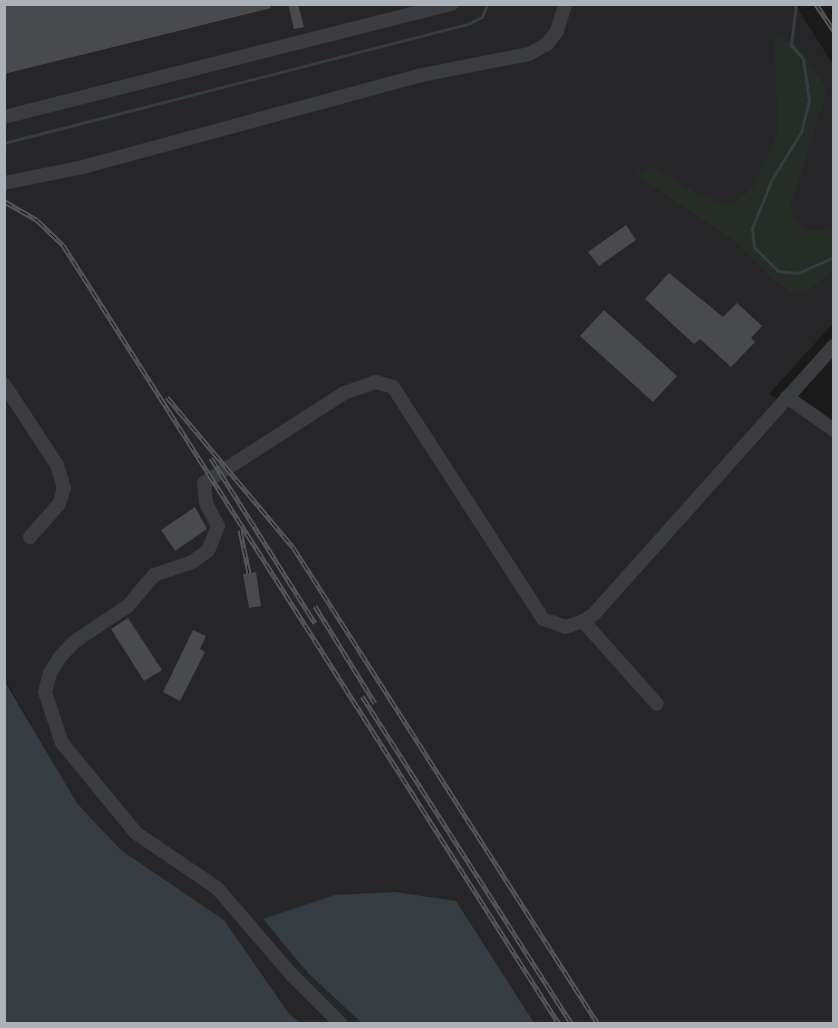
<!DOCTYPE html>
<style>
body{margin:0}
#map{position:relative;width:838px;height:1028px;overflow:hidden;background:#1a1a1b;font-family:Montserrat,sans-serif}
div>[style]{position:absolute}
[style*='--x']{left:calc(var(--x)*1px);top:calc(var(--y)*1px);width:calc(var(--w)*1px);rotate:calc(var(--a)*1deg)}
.built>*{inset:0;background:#262628}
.green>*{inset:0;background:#262d26}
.water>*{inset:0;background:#353d43}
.stream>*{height:3px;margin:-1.5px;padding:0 1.5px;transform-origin:1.5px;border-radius:1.5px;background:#353d43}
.building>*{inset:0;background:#494a4d}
.minor>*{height:14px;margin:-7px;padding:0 7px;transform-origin:7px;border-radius:7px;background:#3b3c40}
.rail>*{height:5px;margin-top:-2.5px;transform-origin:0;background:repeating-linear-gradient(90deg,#151516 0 9px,#54565b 0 18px);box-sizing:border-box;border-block:2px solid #54565b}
span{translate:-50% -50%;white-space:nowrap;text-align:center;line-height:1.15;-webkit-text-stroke:4.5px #151516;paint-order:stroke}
.frame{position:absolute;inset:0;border:6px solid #adb2b9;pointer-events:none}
</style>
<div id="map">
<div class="built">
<i style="clip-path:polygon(4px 5px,795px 5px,833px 64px,833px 323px,769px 394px,833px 432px,833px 1023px,301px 1023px,290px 1015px,224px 920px,121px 850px,77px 803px,5px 680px)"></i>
</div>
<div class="green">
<i style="clip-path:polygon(774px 36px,800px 47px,827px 90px,790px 208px,803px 228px,817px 231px,833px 228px,833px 269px,806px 293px,793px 293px,771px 278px,736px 242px,636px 174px,651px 166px,699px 195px,723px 204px,734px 205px,754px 186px,778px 133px)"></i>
</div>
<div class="water">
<i style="clip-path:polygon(4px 680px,77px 803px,121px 850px,224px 920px,290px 1015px,301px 1023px,5px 1023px)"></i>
<i style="clip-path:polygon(395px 892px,456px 901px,534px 1023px,362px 1023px,308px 973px,263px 919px,335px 895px)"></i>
</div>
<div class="stream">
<i style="--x:796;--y:4;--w:41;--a:97"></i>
<i style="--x:791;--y:45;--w:18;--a:49"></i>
<i style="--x:803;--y:59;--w:41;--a:81.7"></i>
<i style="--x:809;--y:100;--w:33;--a:104"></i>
<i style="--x:801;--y:132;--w:55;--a:121.7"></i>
<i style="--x:772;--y:179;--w:53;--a:112.2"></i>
<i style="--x:752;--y:228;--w:19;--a:84"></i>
<i style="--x:754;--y:247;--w:34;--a:45"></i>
<i style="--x:778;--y:271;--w:20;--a:6"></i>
<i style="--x:798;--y:273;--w:39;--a:-24"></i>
<i style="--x:4;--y:143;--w:479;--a:-14.4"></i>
<i style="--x:468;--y:24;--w:16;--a:-27"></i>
<i style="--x:482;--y:17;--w:14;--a:-69"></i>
</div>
<div class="building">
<i style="clip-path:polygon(4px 4px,270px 4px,271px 8px,4px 74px)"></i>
<i style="clip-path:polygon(288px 4px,298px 4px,304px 27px,294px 29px)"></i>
<i style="clip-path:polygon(626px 225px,636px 240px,599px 266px,588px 252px)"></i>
<i style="clip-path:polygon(669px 273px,723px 317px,737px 303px,762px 326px,751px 338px,755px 342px,731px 367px,700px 339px,694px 344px,645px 299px)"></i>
<i style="clip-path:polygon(604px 310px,677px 376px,653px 402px,580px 336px)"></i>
<i style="clip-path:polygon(195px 507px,207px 529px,175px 551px,161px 530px)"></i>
<i style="clip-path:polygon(256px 572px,261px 606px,249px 608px,243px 574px)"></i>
<i style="clip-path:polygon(128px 618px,162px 670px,144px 681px,111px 629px)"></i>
<i style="clip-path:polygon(193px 630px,206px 636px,200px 649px,205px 652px,180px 701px,163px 692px)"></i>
</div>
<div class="minor">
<i style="--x:4;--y:117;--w:462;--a:-14.2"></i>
<i style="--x:4;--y:183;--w:81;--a:-11.4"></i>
<i style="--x:83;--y:167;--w:351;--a:-15.2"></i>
<i style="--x:422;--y:75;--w:109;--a:-11.1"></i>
<i style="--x:529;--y:54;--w:21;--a:-29"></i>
<i style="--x:547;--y:44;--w:16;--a:-52"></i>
<i style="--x:557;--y:31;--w:28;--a:-73"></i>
<i style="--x:4;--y:384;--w:97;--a:56.8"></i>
<i style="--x:57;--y:465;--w:24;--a:73"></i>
<i style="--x:64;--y:488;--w:17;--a:107"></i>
<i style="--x:59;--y:504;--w:44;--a:131.3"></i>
<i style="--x:787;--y:397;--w:57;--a:35.1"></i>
<i style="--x:583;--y:621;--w:111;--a:48.3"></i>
<i style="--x:341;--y:1024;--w:69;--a:-135"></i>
<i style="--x:292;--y:975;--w:115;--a:-130.8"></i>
<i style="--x:217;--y:888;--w:98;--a:-145.8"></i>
<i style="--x:136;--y:833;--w:117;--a:-129.4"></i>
<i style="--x:62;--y:743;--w:54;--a:-108.4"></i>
<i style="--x:45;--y:692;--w:20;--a:-75"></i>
<i style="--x:50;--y:673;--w:19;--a:-58"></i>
<i style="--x:60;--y:657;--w:21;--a:-47"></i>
<i style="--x:74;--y:642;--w:65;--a:-33.7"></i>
<i style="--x:128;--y:606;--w:40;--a:-50"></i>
<i style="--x:154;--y:575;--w:40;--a:-18.9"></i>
<i style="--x:192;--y:562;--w:19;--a:-35"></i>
<i style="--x:208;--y:551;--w:27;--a:-68"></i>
<i style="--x:218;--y:526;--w:26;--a:-118"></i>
<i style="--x:206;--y:503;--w:20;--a:-96"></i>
<i style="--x:204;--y:483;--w:166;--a:-32.7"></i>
<i style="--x:344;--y:393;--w:34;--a:-19"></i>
<i style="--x:376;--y:382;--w:18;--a:16"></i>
<i style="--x:393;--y:387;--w:276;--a:57.1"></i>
<i style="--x:543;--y:619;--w:24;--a:19"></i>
<i style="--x:566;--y:627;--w:18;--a:-19"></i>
<i style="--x:583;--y:621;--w:13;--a:-32"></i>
<i style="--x:594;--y:614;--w:360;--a:-48.2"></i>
</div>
<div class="rail">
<i style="--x:816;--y:4;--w:32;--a:56"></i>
<i style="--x:4;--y:201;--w:38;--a:30"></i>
<i style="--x:37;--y:220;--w:36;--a:44"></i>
<i style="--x:63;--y:245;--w:924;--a:57.51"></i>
<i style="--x:167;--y:397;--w:196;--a:50"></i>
<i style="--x:293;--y:547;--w:566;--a:57.4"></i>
<i style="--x:211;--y:458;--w:195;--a:57.8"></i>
<i style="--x:240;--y:530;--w:44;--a:78.2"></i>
<i style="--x:315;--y:606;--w:114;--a:58.3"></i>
<i style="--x:362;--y:696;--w:389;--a:57.4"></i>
</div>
<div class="frame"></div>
</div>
